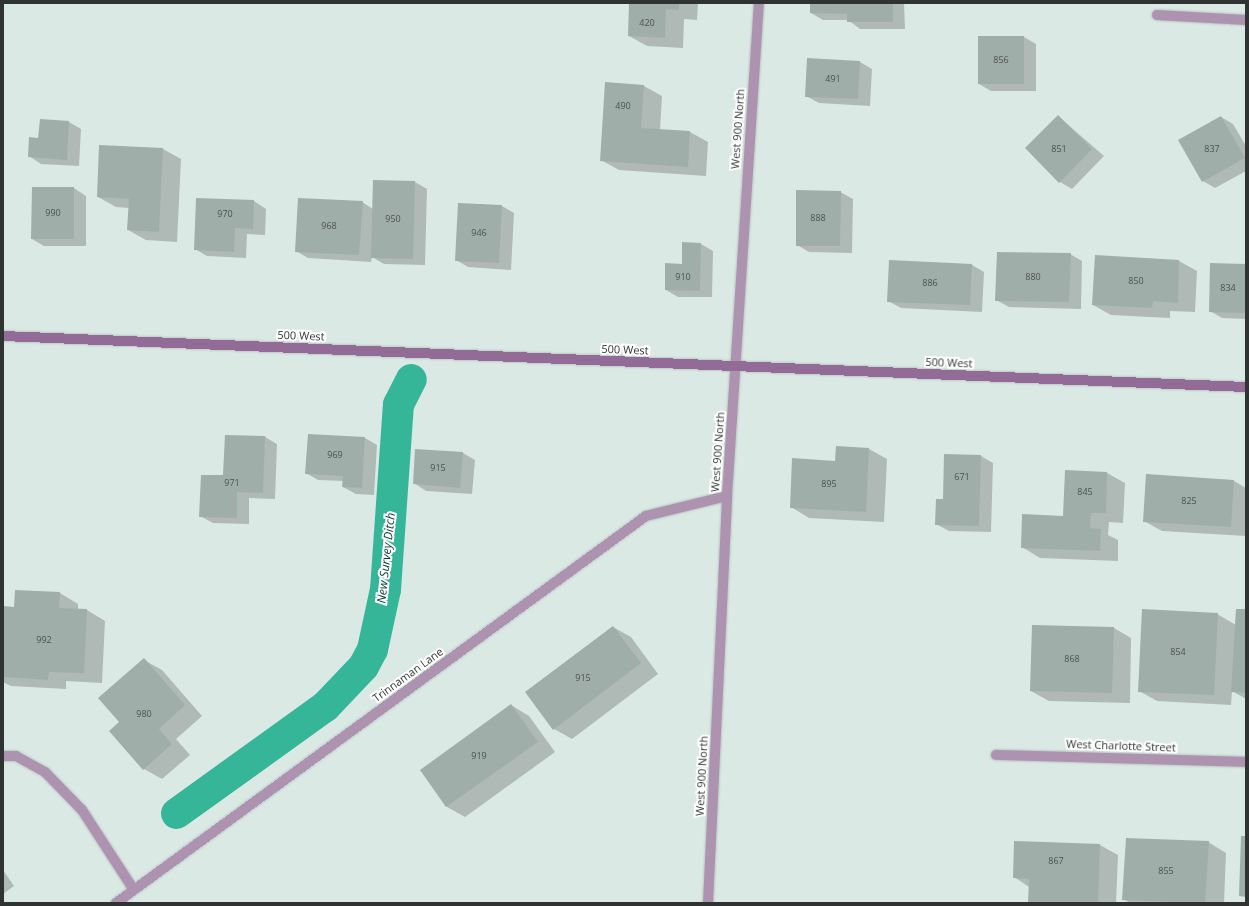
<!DOCTYPE html>
<style>
body{margin:0}
#map{position:relative;width:1249px;height:906px;overflow:hidden;background:#dbe9e5;font-family:"Open Sans",sans-serif}
div>[style]{position:absolute}
[style*='--x']{left:calc(var(--x)*1px);top:calc(var(--y)*1px);width:calc(var(--w)*1px);rotate:calc(var(--a)*1deg)}
.shadow>*{inset:0;background:#0003}
.canal>*{height:31px;margin:-15.5px;padding:0 15.5px;transform-origin:15.5px;border-radius:15.5px;background:#36b699}
.building>*{inset:0;background:#a0aea9}
.roads{filter:drop-shadow(0 0 1px #b9c5c1) drop-shadow(0 0 1px #b9c5c1)}
.minor>*{height:10px;margin:-5px;padding:0 5px;transform-origin:5px;border-radius:5px;background:#ae93b1}
.secondary>*{height:10px;margin:-5px;padding:0 5px;transform-origin:5px;border-radius:5px;background:#926b97}
span{translate:-50% -50%;white-space:nowrap;text-align:center;line-height:1.15;-webkit-text-stroke:4px #fff;paint-order:stroke}
.number-label{font-size:9px;color:#4b5250}
.number-label span{-webkit-text-stroke-width:0}
.street-label{font-size:11px;color:#2f3432}
.water-label{font-size:12px;color:#033d31;font-style:italic}
.frame{position:absolute;inset:0;border:4px solid #2f3432;pointer-events:none}
</style>
<div id="map">
<div class="shadow">
<i style="clip-path:polygon(630px 3px,698px 3px,697px 20px,684px 19px,683px 48px,647px 46px,629px 36px)"></i>
<i style="clip-path:polygon(811px 3px,904px 3px,905px 29px,860px 29px,848px 20px,823px 20px,811px 13px)"></i>
<i style="clip-path:polygon(1024px 37px,1036px 44px,1036px 91px,991px 91px,979px 84px)"></i>
<i style="clip-path:polygon(860px 62px,872px 69px,870px 106px,819px 103px,806px 96px)"></i>
<i style="clip-path:polygon(606px 83px,644px 86px,662px 96px,660px 130px,690px 132px,708px 142px,706px 176px,619px 170px,601px 160px)"></i>
<i style="clip-path:polygon(1058px 116px,1104px 156px,1072px 189px,1060px 182px)"></i>
<i style="clip-path:polygon(1221px 117px,1233px 124px,1246px 146px,1246px 171px,1215px 188px,1203px 181px)"></i>
<i style="clip-path:polygon(69px 122px,81px 129px,79px 166px,41px 164px,29px 156px,39px 139px)"></i>
<i style="clip-path:polygon(163px 149px,181px 159px,177px 242px,146px 240px,128px 230px,129px 208px,116px 207px,98px 197px)"></i>
<i style="clip-path:polygon(415px 182px,427px 189px,425px 265px,384px 264px,372px 257px,371px 262px,308px 258px,296px 251px,362px 202px,373px 209px)"></i>
<i style="clip-path:polygon(33px 188px,74px 188px,86px 196px,86px 246px,44px 246px,32px 239px)"></i>
<i style="clip-path:polygon(840px 192px,853px 199px,852px 253px,809px 252px,797px 245px)"></i>
<i style="clip-path:polygon(254px 201px,266px 209px,265px 235px,247px 234px,246px 258px,207px 256px,195px 249px)"></i>
<i style="clip-path:polygon(502px 206px,514px 213px,511px 270px,468px 267px,456px 260px)"></i>
<i style="clip-path:polygon(701px 244px,713px 251px,712px 297px,678px 297px,666px 290px)"></i>
<i style="clip-path:polygon(1070px 254px,1082px 261px,1081px 309px,1009px 307px,996px 300px)"></i>
<i style="clip-path:polygon(1096px 256px,1179px 261px,1197px 271px,1195px 312px,1170px 311px,1170px 318px,1111px 315px,1093px 305px)"></i>
<i style="clip-path:polygon(890px 262px,972px 265px,984px 272px,982px 312px,901px 308px,888px 301px)"></i>
<i style="clip-path:polygon(1246px 265px,1246px 319px,1222px 318px,1210px 311px)"></i>
<i style="clip-path:polygon(265px 437px,277px 444px,275px 499px,249px 498px,249px 524px,213px 523px,200px 516px,224px 476px)"></i>
<i style="clip-path:polygon(365px 438px,377px 445px,374px 495px,356px 494px,343px 487px,344px 481px,318px 480px,306px 473px)"></i>
<i style="clip-path:polygon(837px 447px,869px 449px,887px 459px,884px 522px,809px 518px,791px 507px,836px 462px)"></i>
<i style="clip-path:polygon(463px 453px,475px 460px,472px 494px,426px 491px,414px 483px)"></i>
<i style="clip-path:polygon(981px 456px,993px 463px,991px 532px,949px 531px,936px 524px,944px 500px)"></i>
<i style="clip-path:polygon(1066px 471px,1107px 473px,1125px 483px,1123px 523px,1109px 522px,1108px 535px,1118px 540px,1118px 561px,1040px 558px,1022px 547px,1064px 517px)"></i>
<i style="clip-path:polygon(1234px 481px,1246px 488px,1246px 536px,1162px 531px,1144px 521px)"></i>
<i style="clip-path:polygon(16px 591px,60px 593px,78px 604px,78px 610px,87px 610px,105px 621px,102px 683px,66px 681px,66px 689px,11px 686px,3px 682px,3px 607px,15px 608px)"></i>
<i style="clip-path:polygon(1246px 610px,1246px 699px,1232px 691px,1231px 705px,1157px 701px,1139px 691px,1217px 614px,1236px 625px)"></i>
<i style="clip-path:polygon(613px 627px,631px 637px,658px 674px,572px 739px,554px 729px)"></i>
<i style="clip-path:polygon(1114px 628px,1131px 638px,1130px 703px,1049px 701px,1031px 691px)"></i>
<i style="clip-path:polygon(144px 660px,162px 670px,202px 716px,176px 739px,190px 755px,162px 779px,144px 769px,121px 722px)"></i>
<i style="clip-path:polygon(511px 705px,529px 716px,555px 752px,465px 817px,447px 807px,421px 770px)"></i>
<i style="clip-path:polygon(1208px 842px,1226px 853px,1224px 903px,1130px 903px,1123px 899px)"></i>
<i style="clip-path:polygon(1100px 845px,1118px 855px,1116px 903px,1029px 903px,1029px 887px,1014px 877px)"></i>
<i style="clip-path:polygon(3px 870px,14px 886px,3px 894px)"></i>
</div>
<div class="canal">
<i style="--x:176;--y:813;--w:183;--a:-35.7"></i>
<i style="--x:325;--y:706;--w:55;--a:-46.5"></i>
<i style="--x:363;--y:666;--w:19;--a:-62"></i>
<i style="--x:372;--y:649;--w:61;--a:-77.8"></i>
<i style="--x:385;--y:589;--w:185;--a:-86"></i>
<i style="--x:398;--y:404;--w:28;--a:-63"></i>
</div>
<div class="building">
<i style="clip-path:polygon(629px 3px,679px 3px,679px 10px,666px 9px,665px 38px,628px 36px)"></i>
<i style="clip-path:polygon(810px 3px,893px 3px,893px 22px,847px 22px,847px 14px,810px 13px)"></i>
<i style="clip-path:polygon(978px 36px,1024px 36px,1024px 84px,978px 84px)"></i>
<i style="clip-path:polygon(807px 58px,860px 61px,858px 99px,805px 97px)"></i>
<i style="clip-path:polygon(605px 82px,644px 85px,641px 128px,690px 131px,688px 167px,600px 161px)"></i>
<i style="clip-path:polygon(1058px 115px,1092px 149px,1059px 183px,1025px 148px)"></i>
<i style="clip-path:polygon(1221px 116px,1245px 158px,1202px 182px,1178px 140px)"></i>
<i style="clip-path:polygon(40px 119px,69px 121px,67px 160px,28px 157px,29px 137px,38px 138px)"></i>
<i style="clip-path:polygon(99px 145px,163px 148px,159px 232px,127px 230px,129px 199px,97px 197px)"></i>
<i style="clip-path:polygon(373px 180px,415px 181px,413px 259px,371px 258px)"></i>
<i style="clip-path:polygon(32px 187px,74px 187px,74px 239px,31px 239px)"></i>
<i style="clip-path:polygon(796px 190px,841px 191px,840px 246px,796px 246px)"></i>
<i style="clip-path:polygon(196px 198px,254px 200px,253px 229px,235px 228px,234px 252px,194px 250px)"></i>
<i style="clip-path:polygon(298px 198px,363px 201px,359px 255px,295px 252px)"></i>
<i style="clip-path:polygon(458px 203px,502px 205px,499px 263px,455px 261px)"></i>
<i style="clip-path:polygon(682px 242px,701px 243px,700px 291px,665px 290px,665px 263px,682px 264px)"></i>
<i style="clip-path:polygon(997px 252px,1071px 253px,1069px 302px,995px 301px)"></i>
<i style="clip-path:polygon(1095px 255px,1179px 260px,1178px 303px,1153px 301px,1152px 308px,1092px 305px)"></i>
<i style="clip-path:polygon(889px 260px,972px 264px,970px 305px,887px 302px)"></i>
<i style="clip-path:polygon(1210px 263px,1246px 264px,1246px 313px,1209px 312px)"></i>
<i style="clip-path:polygon(308px 434px,365px 437px,362px 488px,342px 487px,343px 476px,305px 474px)"></i>
<i style="clip-path:polygon(225px 435px,265px 436px,263px 493px,237px 492px,237px 518px,199px 517px,201px 475px,223px 475px)"></i>
<i style="clip-path:polygon(836px 446px,869px 448px,866px 512px,790px 508px,792px 458px,835px 461px)"></i>
<i style="clip-path:polygon(415px 449px,463px 452px,460px 488px,413px 484px)"></i>
<i style="clip-path:polygon(944px 454px,981px 455px,979px 526px,935px 525px,936px 499px,943px 499px)"></i>
<i style="clip-path:polygon(1065px 470px,1107px 472px,1106px 513px,1091px 513px,1090px 528px,1101px 529px,1100px 551px,1021px 548px,1022px 514px,1063px 516px)"></i>
<i style="clip-path:polygon(1146px 474px,1234px 480px,1231px 527px,1143px 522px)"></i>
<i style="clip-path:polygon(15px 590px,60px 592px,59px 608px,87px 609px,84px 673px,49px 672px,48px 680px,3px 677px,3px 606px,14px 607px)"></i>
<i style="clip-path:polygon(1142px 609px,1218px 613px,1214px 695px,1138px 692px)"></i>
<i style="clip-path:polygon(1236px 609px,1246px 609px,1246px 693px,1231px 692px)"></i>
<i style="clip-path:polygon(1032px 625px,1114px 627px,1112px 693px,1030px 691px)"></i>
<i style="clip-path:polygon(613px 626px,641px 663px,553px 730px,525px 692px)"></i>
<i style="clip-path:polygon(144px 658px,185px 705px,159px 729px,172px 744px,143px 770px,109px 731px,119px 722px,98px 698px)"></i>
<i style="clip-path:polygon(511px 704px,538px 742px,446px 807px,420px 770px)"></i>
<i style="clip-path:polygon(1241px 836px,1246px 836px,1246px 897px,1239px 896px)"></i>
<i style="clip-path:polygon(1126px 838px,1209px 841px,1205px 903px,1122px 900px)"></i>
<i style="clip-path:polygon(1014px 841px,1100px 844px,1098px 903px,1028px 903px,1029px 879px,1013px 878px)"></i>
</div>
<div class="roads">
<div class="minor">
<i style="--x:1157;--y:15;--w:89;--a:3.2"></i>
<i style="--x:996;--y:755;--w:250;--a:1.6"></i>
<i style="--x:3;--y:756;--w:13;--a:0"></i>
<i style="--x:16;--y:756;--w:33;--a:29"></i>
<i style="--x:45;--y:772;--w:53;--a:45.8"></i>
<i style="--x:82;--y:810;--w:95;--a:57"></i>
<i style="--x:116;--y:903;--w:656;--a:-36.14"></i>
<i style="--x:646;--y:516;--w:83;--a:-13.9"></i>
<i style="--x:708;--y:903;--w:407;--a:-87.3"></i>
<i style="--x:727;--y:496;--w:494;--a:-86.3"></i>
</div>
<div class="secondary">
<i style="--x:3;--y:336;--w:1244;--a:2.35"></i>
</div>
</div>
<div class="number-label">
<span style="left:647px;top:23px">420</span>
<span style="left:1001px;top:60px">856</span>
<span style="left:833px;top:79px">491</span>
<span style="left:623px;top:106px">490</span>
<span style="left:1059px;top:149px">851</span>
<span style="left:1212px;top:149px">837</span>
<span style="left:53px;top:213px">990</span>
<span style="left:225px;top:214px">970</span>
<span style="left:818px;top:218px">888</span>
<span style="left:393px;top:219px">950</span>
<span style="left:329px;top:226px">968</span>
<span style="left:479px;top:233px">946</span>
<span style="left:683px;top:277px">910</span>
<span style="left:1033px;top:277px">880</span>
<span style="left:1136px;top:281px">850</span>
<span style="left:930px;top:283px">886</span>
<span style="left:1228px;top:288px">834</span>
<span style="left:335px;top:455px">969</span>
<span style="left:438px;top:468px">915</span>
<span style="left:962px;top:477px">671</span>
<span style="left:232px;top:483px">971</span>
<span style="left:829px;top:484px">895</span>
<span style="left:1085px;top:492px">845</span>
<span style="left:1189px;top:501px">825</span>
<span style="left:44px;top:640px">992</span>
<span style="left:1178px;top:652px">854</span>
<span style="left:1072px;top:659px">868</span>
<span style="left:583px;top:678px">915</span>
<span style="left:144px;top:714px">980</span>
<span style="left:479px;top:756px">919</span>
<span style="left:1056px;top:861px">867</span>
<span style="left:1166px;top:871px">855</span>
</div>
<div class="street-label">
<span style="left:738px;top:129px;rotate:-86deg">West 900 North</span>
<span style="left:301px;top:336px;rotate:2deg">500 West</span>
<span style="left:625px;top:350px;rotate:2deg">500 West</span>
<span style="left:949px;top:363px;rotate:2deg">500 West</span>
<span style="left:718px;top:452px;rotate:-86deg">West 900 North</span>
<span style="left:408px;top:675px;rotate:-36deg">Trinnaman Lane</span>
<span style="left:1121px;top:746px;rotate:2deg">West Charlotte Street</span>
<span style="left:702px;top:776px;rotate:-87deg">West 900 North</span>
</div>
<div class="water-label">
<span style="left:386px;top:558px;rotate:-84deg">New Survey Ditch</span>
</div>
<div class="frame"></div>
</div>
